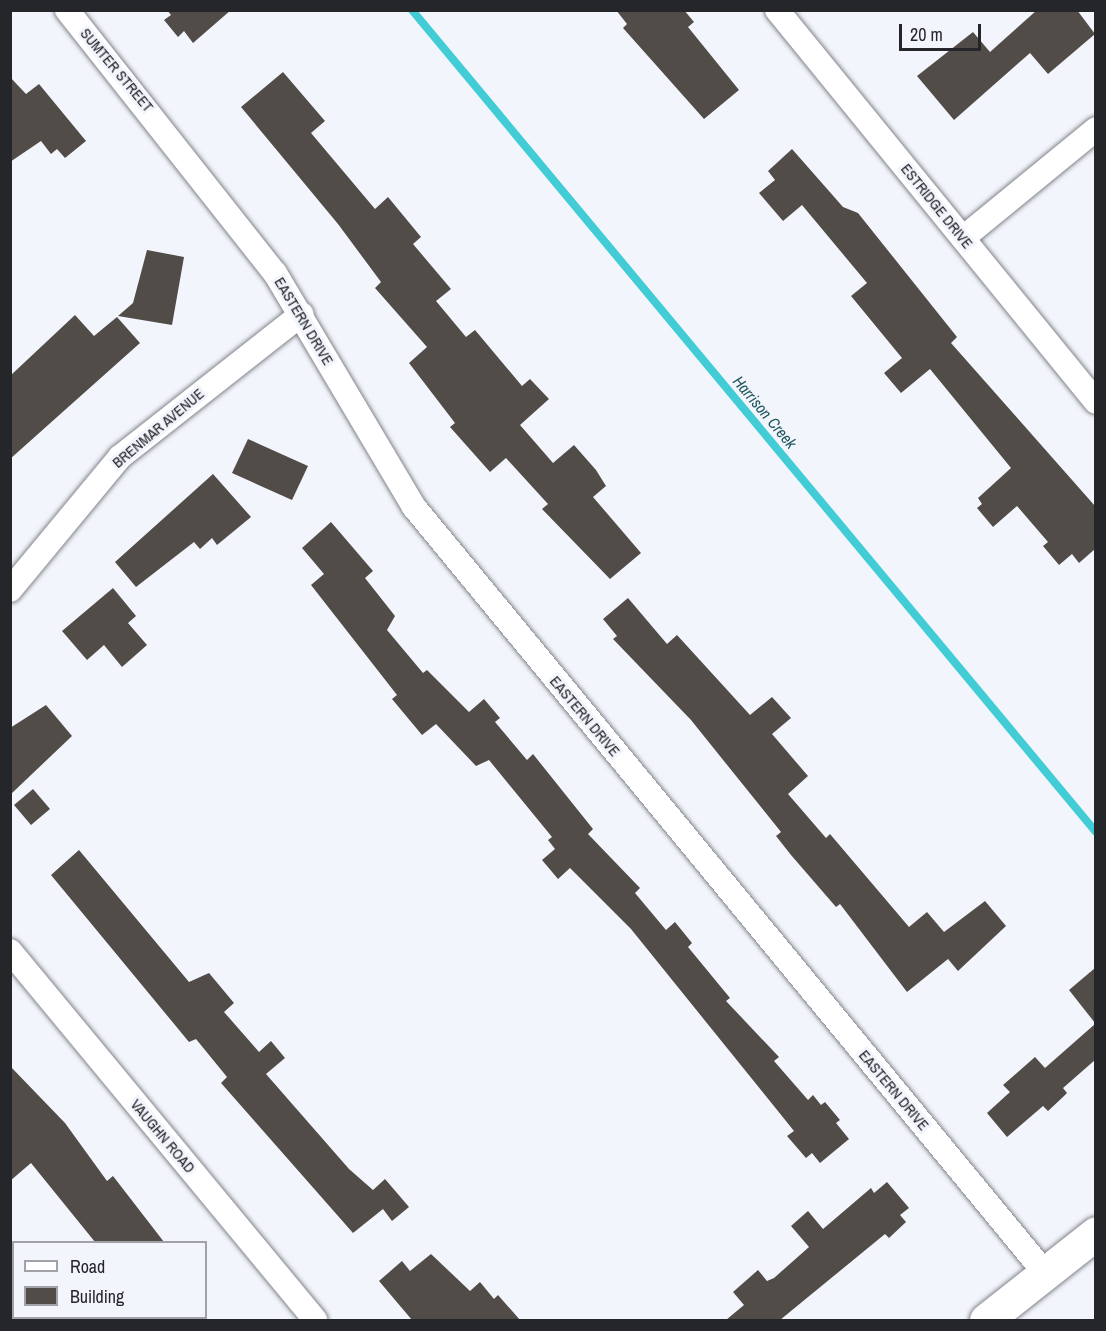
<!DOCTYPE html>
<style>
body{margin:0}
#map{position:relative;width:1106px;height:1331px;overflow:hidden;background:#f3f5fd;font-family:"Archivo Narrow",sans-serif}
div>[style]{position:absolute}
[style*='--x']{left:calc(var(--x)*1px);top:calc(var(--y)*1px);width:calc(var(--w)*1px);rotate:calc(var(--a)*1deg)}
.stream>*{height:8px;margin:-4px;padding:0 4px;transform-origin:4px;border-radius:4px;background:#42ccd5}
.building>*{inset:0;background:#524c48}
.roads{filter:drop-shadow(0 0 2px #82848a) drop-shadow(0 0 2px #82848a)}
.street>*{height:24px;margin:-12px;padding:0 12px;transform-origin:12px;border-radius:12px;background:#fff}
.secondary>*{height:33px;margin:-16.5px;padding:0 16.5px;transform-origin:16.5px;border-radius:16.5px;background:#fff}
span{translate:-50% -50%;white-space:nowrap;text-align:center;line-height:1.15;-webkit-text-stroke:6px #f3f5fd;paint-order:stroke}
.street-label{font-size:15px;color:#252629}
.water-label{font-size:16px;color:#1f575b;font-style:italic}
.frame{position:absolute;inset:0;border:12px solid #252629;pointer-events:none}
.legend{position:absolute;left:12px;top:1241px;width:195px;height:78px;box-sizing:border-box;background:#f3f5fd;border:2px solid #a1a2a8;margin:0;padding:8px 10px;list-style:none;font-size:18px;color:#252629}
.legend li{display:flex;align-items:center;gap:12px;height:30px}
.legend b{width:30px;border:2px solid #a1a2a8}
.scale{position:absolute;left:899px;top:24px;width:82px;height:27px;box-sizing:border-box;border:3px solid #252629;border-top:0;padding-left:8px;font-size:18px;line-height:21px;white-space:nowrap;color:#252629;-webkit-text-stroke:4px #f3f5fd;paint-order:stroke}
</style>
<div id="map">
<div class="stream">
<i style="--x:412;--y:10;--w:1069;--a:50.24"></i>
</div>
<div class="building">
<i style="clip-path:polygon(167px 10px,231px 10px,193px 43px,184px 31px,178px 37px,164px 20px,171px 15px)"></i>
<i style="clip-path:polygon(616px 10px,684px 10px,694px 22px,688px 27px,739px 90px,704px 119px,623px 28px,627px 24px)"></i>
<i style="clip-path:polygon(1037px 10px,1077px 10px,1095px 34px,1048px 74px,1030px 53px,954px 120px,917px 76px,973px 32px,990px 52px)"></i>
<i style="clip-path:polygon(283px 72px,325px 121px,311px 133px,375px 209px,388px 197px,421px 237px,413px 244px,451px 289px,436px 301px,466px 337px,475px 330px,522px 386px,530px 379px,549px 399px,520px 425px,553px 463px,574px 445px,596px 470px,606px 486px,593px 497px,641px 553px,610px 579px,542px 509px,548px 504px,506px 458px,490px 472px,450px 427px,455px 423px,409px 363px,427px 347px,375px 288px,381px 282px,338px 224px,241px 107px)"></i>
<i style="clip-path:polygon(10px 77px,26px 94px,39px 84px,86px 141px,65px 158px,57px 149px,51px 154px,41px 141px,10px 162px)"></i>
<i style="clip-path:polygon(792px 149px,843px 207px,858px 213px,957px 337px,951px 343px,1095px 506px,1095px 549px,1079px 563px,1072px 554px,1059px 565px,1043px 546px,1048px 542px,1017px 506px,993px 527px,977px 508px,982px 504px,978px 498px,1011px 468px,930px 369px,901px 393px,884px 373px,902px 358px,851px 296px,867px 283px,802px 205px,783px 221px,759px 193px,775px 180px,768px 171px)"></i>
<i style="clip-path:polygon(147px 250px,184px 257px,172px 325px,118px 316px,133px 303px)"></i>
<i style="clip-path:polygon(75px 315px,94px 336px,117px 317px,140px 343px,10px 459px,10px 376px)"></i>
<i style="clip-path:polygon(248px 439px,308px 466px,292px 500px,232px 473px)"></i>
<i style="clip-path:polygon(213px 474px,251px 517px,217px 545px,212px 538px,200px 549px,194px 542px,136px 587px,115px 562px)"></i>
<i style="clip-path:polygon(331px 522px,373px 571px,365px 578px,395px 616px,387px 630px,423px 673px,427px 670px,469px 712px,484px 699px,500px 718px,495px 722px,527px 760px,533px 754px,593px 829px,588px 834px,640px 888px,635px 893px,666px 930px,675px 922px,692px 943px,688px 947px,730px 998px,726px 1001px,779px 1057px,774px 1061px,808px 1100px,813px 1095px,821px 1105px,825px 1102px,840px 1120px,836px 1123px,849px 1139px,820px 1163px,812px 1153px,806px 1158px,787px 1136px,794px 1131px,631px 929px,570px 868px,558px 879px,542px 860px,555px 849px,548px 840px,552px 837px,489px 760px,476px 766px,436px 724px,422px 735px,392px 699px,397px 695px,311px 585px,324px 574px,302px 548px)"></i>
<i style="clip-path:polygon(113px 588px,136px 616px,128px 623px,147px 645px,122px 667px,104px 645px,87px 660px,62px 631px)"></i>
<i style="clip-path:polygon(628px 598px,667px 644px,677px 635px,750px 715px,772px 697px,791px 718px,772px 734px,808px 776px,788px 794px,826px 838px,830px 834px,909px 927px,927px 912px,944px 932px,985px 901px,1006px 926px,958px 971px,948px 959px,907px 992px,840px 904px,836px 907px,791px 855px,776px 836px,781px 832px,691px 720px,613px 639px,617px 636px,603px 619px)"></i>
<i style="clip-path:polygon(46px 705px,72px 736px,10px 795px,10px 728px)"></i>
<i style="clip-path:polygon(33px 789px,50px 809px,31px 825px,14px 805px)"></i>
<i style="clip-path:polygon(79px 850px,189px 982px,209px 973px,234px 1003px,224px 1012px,259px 1052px,271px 1041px,285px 1058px,266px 1074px,349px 1169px,373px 1190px,385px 1179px,409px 1207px,392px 1221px,383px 1209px,353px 1233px,221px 1083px,227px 1077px,196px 1039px,189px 1042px,51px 875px)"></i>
<i style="clip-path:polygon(1095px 968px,1095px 1023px,1069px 990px)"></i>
<i style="clip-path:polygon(1095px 1024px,1095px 1060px,1063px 1088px,1067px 1093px,1063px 1097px,1048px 1111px,1043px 1106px,1007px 1137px,987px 1113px,1010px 1092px,1003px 1085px,1035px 1057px,1045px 1068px)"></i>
<i style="clip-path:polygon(10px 1066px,65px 1123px,107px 1181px,113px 1176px,164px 1242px,95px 1242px,31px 1163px,10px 1181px)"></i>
<i style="clip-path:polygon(887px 1182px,909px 1208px,900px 1215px,906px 1222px,889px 1238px,885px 1234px,780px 1320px,726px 1320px,744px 1305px,733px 1292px,758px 1270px,767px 1281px,774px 1278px,809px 1247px,791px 1226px,808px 1211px,823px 1229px,871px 1188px,874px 1193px)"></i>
<i style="clip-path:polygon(431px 1254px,470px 1291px,480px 1282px,494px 1299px,498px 1295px,520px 1320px,412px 1320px,379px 1281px,402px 1261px,410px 1271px)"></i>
</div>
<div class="roads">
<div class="street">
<i style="--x:67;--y:10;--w:335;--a:51.7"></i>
<i style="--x:275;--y:273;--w:272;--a:59.3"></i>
<i style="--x:414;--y:507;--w:992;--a:50.52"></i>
<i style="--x:777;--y:10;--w:505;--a:50.86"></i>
<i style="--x:963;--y:238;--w:172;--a:-39.3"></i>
<i style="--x:10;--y:590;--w:173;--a:-50.4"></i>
<i style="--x:120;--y:457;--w:231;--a:-38.2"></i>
<i style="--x:10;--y:951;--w:479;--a:50.4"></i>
</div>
<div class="secondary">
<i style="--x:986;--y:1320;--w:140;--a:-38.3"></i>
</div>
</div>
<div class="street-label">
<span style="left:117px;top:70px;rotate:50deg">SUMTER STREET</span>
<span style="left:937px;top:206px;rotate:51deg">ESTRIDGE DRIVE</span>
<span style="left:304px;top:321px;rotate:59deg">EASTERN DRIVE</span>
<span style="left:158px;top:428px;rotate:-40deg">BRENMAR AVENUE</span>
<span style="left:585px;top:716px;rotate:50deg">EASTERN DRIVE</span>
<span style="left:894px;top:1090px;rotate:50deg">EASTERN DRIVE</span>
<span style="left:163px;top:1136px;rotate:50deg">VAUGHN ROAD</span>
</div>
<div class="water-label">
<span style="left:765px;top:412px;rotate:50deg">Harrison Creek</span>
</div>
<div class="frame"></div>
<ul class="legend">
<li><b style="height:8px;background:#fff"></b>Road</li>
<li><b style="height:16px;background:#524c48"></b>Building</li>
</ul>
<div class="scale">20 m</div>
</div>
